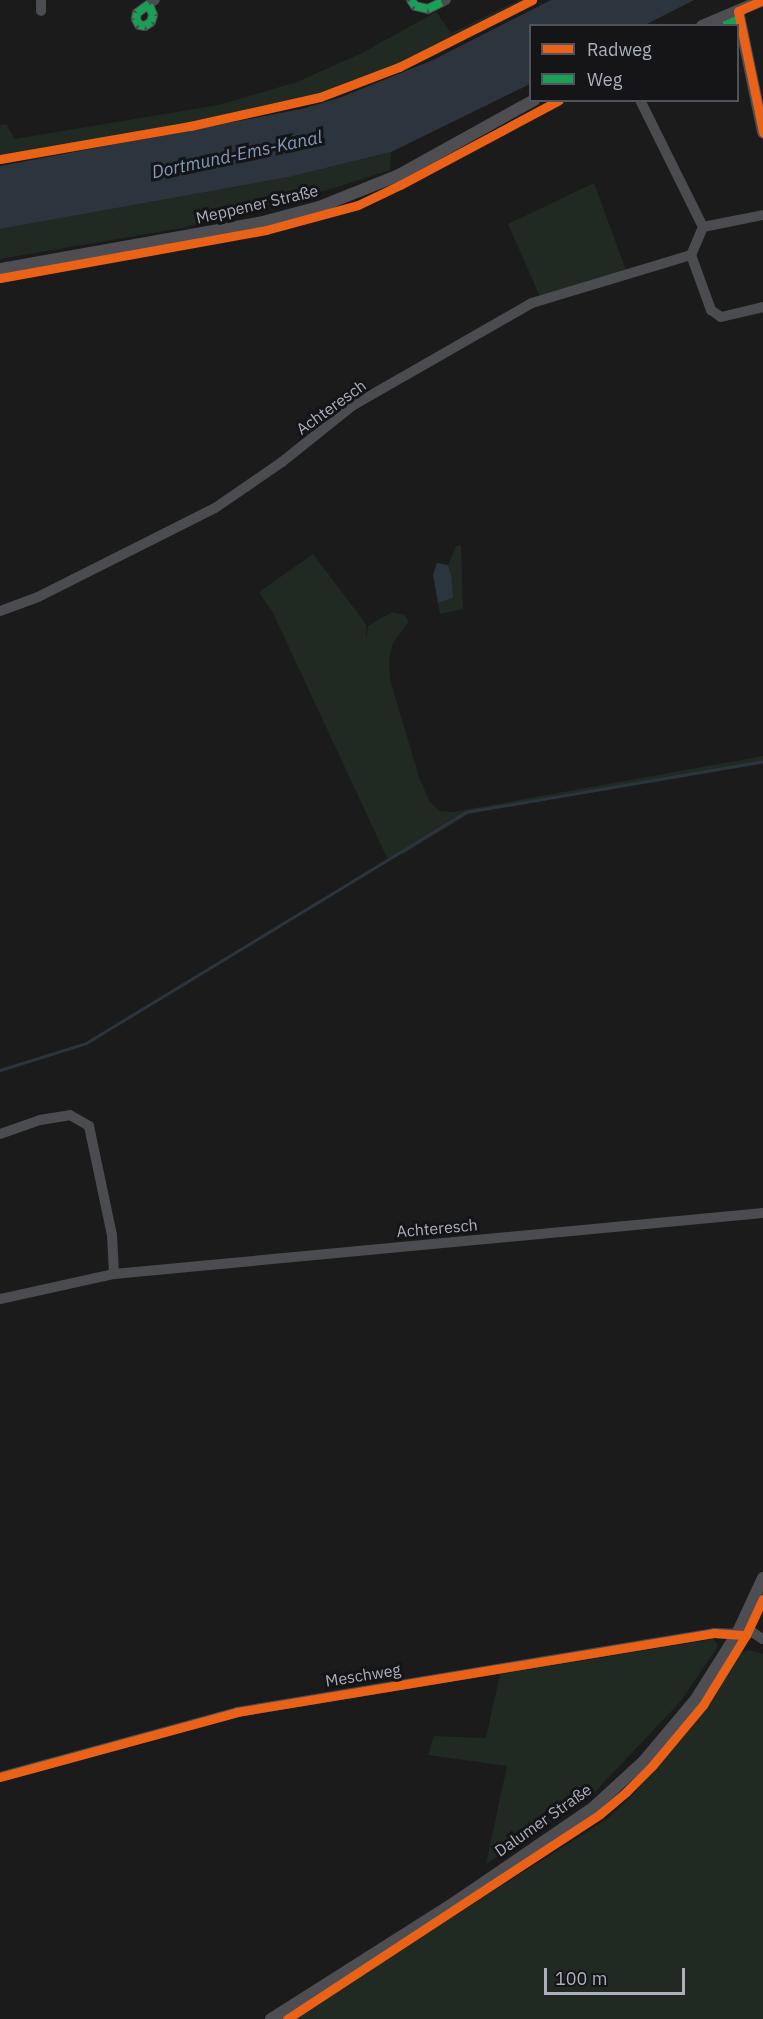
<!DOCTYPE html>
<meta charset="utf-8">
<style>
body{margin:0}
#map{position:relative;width:763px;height:2019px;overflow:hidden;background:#1b1b1b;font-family:"IBM Plex Sans",sans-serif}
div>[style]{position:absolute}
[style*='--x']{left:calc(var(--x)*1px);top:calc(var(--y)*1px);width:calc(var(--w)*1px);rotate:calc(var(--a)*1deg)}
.green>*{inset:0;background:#202922}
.water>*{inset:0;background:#2c353e}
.stream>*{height:3px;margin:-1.5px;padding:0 1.5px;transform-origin:1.5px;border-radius:1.5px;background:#2c353e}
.minor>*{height:10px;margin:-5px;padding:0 5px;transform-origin:5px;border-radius:5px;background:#4b4c4f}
.major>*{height:12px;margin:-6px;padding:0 6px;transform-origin:6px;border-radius:6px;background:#4e4e52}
.quiet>*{height:8px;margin-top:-4px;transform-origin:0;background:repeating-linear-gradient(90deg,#1a9f57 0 15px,transparent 0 23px)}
.cycleway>*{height:9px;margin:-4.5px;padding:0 4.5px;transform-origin:4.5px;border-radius:4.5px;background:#ea6118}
span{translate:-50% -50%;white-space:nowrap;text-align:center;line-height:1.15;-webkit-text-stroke:6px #151518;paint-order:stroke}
.street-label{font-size:16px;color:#acb0bd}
.water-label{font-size:18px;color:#819bb9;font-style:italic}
.legend{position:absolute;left:529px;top:24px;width:210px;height:78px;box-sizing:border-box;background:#151518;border:2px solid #51535a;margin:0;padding:8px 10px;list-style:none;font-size:18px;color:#acb0bd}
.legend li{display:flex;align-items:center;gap:12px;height:30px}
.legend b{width:30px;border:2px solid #51535a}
.scale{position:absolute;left:544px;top:1968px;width:141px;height:27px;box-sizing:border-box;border:3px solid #acb0bd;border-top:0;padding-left:8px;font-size:18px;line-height:21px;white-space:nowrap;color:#acb0bd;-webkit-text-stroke:4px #151518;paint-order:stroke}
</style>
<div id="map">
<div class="green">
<i style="clip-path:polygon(519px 0,529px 0,397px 66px,320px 96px,207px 120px,0 157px,0 125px,6px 124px,15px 139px,218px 105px,297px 82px,362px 53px,436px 12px,451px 33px)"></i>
<i style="clip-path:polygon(391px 152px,390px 170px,334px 188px,182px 228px,0 259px,0 229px,289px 177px)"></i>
<i style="clip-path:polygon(594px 183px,626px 270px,540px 297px,508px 224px)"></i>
<i style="clip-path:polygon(461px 545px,463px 609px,440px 614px,438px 603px,453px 598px,452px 578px,448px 565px,456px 546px)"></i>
<i style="clip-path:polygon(313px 554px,366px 624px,366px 639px,368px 626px,392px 612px,405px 615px,409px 622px,393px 643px,389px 659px,390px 679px,419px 777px,430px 802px,440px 811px,453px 812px,763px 756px,763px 764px,470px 813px,405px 853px,387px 858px,273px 613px,259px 592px)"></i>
<i style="clip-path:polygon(714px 1639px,718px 1646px,681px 1701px,591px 1796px,486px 1864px,507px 1766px,428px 1755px,434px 1736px,486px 1738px,500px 1674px)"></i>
<i style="clip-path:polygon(749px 1650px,763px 1654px,763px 2019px,291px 2019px,607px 1819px,631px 1797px,710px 1702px,738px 1654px)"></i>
</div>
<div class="water">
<i style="clip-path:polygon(551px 0,694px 0,645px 25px,530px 26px,530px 84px,391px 152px,289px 177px,0 229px,0 166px,302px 109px,339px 98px,433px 60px)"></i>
<i style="clip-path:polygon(437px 563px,448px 565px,452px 578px,453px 598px,438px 603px,433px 575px)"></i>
</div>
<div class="stream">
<i style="--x:0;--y:1070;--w:90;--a:-17.4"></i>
<i style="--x:86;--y:1043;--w:445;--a:-31.3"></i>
<i style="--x:466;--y:812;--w:301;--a:-9.7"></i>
</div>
<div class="minor">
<i style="--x:411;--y:0;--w:7;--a:56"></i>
<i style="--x:415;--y:6;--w:13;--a:13"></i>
<i style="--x:428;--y:9;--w:20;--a:-27"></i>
<i style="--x:149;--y:5;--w:11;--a:68"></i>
<i style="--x:153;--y:15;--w:7;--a:106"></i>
<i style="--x:151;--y:22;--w:7;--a:146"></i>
<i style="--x:145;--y:26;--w:6;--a:-171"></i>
<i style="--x:139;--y:25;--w:7;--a:-117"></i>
<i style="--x:136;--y:19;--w:6;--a:-81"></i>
<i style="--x:137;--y:13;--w:22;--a:-36"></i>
<i style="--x:41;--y:11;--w:11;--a:-90"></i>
<i style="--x:640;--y:100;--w:142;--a:63.6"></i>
<i style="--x:703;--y:227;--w:61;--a:-11.3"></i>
<i style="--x:703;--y:227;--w:30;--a:113"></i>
<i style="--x:691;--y:255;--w:59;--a:70"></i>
<i style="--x:711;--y:310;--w:12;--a:35"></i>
<i style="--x:721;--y:317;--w:43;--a:-13.4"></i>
<i style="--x:0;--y:611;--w:40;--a:-20.2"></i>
<i style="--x:38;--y:597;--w:198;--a:-26.7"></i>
<i style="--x:215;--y:508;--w:81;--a:-34.5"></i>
<i style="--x:282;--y:462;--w:90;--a:-38.7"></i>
<i style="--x:352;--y:406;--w:207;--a:-29.8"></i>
<i style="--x:532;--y:303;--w:166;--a:-16.8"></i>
<i style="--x:0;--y:1134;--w:42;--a:-19.3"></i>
<i style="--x:40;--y:1120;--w:30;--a:-9"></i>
<i style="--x:70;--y:1115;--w:22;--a:30"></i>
<i style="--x:89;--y:1126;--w:111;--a:78.1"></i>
<i style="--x:112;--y:1235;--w:39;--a:87"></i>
<i style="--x:0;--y:1299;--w:117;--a:-12.4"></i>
<i style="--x:114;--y:1274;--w:652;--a:-5.37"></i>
<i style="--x:742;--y:1625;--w:25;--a:34"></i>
<i style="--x:0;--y:1777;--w:246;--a:-15.3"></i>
<i style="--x:237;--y:1712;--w:483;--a:-9.4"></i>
<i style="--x:714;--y:1633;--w:23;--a:2"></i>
</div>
<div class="major">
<i style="--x:738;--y:11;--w:124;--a:78.3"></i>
<i style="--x:702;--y:26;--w:66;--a:-23.1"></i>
<i style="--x:0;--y:269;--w:263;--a:-10.1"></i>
<i style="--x:259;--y:223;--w:62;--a:-14.9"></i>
<i style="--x:319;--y:207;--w:84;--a:-21.7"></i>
<i style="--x:397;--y:176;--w:157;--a:-29"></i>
<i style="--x:271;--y:2019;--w:217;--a:-32.4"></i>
<i style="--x:454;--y:1903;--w:170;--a:-34.4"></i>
<i style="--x:594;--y:1807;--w:67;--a:-42.6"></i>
<i style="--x:643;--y:1762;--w:82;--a:-49.9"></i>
<i style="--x:696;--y:1699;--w:77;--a:-57.8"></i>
<i style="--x:737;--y:1634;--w:62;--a:-65.1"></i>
</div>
<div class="quiet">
<i style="--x:411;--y:0;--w:7;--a:56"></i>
<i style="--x:415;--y:6;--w:13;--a:13"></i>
<i style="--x:428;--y:9;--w:20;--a:-27"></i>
<i style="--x:149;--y:5;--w:11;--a:68"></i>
<i style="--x:153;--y:15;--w:7;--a:106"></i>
<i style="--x:151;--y:22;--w:7;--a:146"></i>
<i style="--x:145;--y:26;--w:6;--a:-171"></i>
<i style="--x:139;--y:25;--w:7;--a:-117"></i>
<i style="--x:136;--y:19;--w:6;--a:-81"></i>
<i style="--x:137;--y:13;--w:22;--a:-36"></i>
<i style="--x:724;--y:26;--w:21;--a:-25"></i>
</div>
<div class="cycleway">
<i style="--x:763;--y:0;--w:27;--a:156"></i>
<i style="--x:738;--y:11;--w:124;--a:78.3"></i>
<i style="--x:0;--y:159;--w:193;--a:-9.9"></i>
<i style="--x:190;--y:126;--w:133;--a:-12.6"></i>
<i style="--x:320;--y:97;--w:85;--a:-20.8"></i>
<i style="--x:399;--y:67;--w:149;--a:-26.7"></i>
<i style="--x:0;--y:278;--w:270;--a:-10.2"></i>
<i style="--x:266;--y:230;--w:95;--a:-15.2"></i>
<i style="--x:358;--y:205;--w:47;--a:-25.5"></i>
<i style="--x:400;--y:185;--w:180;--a:-28.1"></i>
<i style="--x:0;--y:1777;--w:246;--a:-15.3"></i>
<i style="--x:237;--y:1712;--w:483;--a:-9.4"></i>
<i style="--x:714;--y:1633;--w:32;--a:4"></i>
<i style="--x:287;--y:2019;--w:374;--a:-33.2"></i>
<i style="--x:600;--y:1814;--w:34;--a:-40"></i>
<i style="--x:626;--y:1792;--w:37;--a:-45"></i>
<i style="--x:652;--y:1766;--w:80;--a:-50.1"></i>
<i style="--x:703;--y:1705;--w:82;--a:-58.4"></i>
<i style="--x:746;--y:1635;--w:40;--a:-65"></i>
</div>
<div class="street-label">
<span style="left:257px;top:204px;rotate:-13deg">Meppener Straße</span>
<span style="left:331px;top:407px;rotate:-36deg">Achteresch</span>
<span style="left:437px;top:1228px;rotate:-5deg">Achteresch</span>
<span style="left:363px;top:1675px;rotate:-9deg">Meschweg</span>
<span style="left:543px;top:1820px;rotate:-35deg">Dalumer Straße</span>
</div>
<div class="water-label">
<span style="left:237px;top:155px;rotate:-12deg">Dortmund-Ems-Kanal</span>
</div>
<ul class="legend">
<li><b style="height:8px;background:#ea6118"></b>Radweg</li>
<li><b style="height:8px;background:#1a9f57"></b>Weg</li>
</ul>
<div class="scale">100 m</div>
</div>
